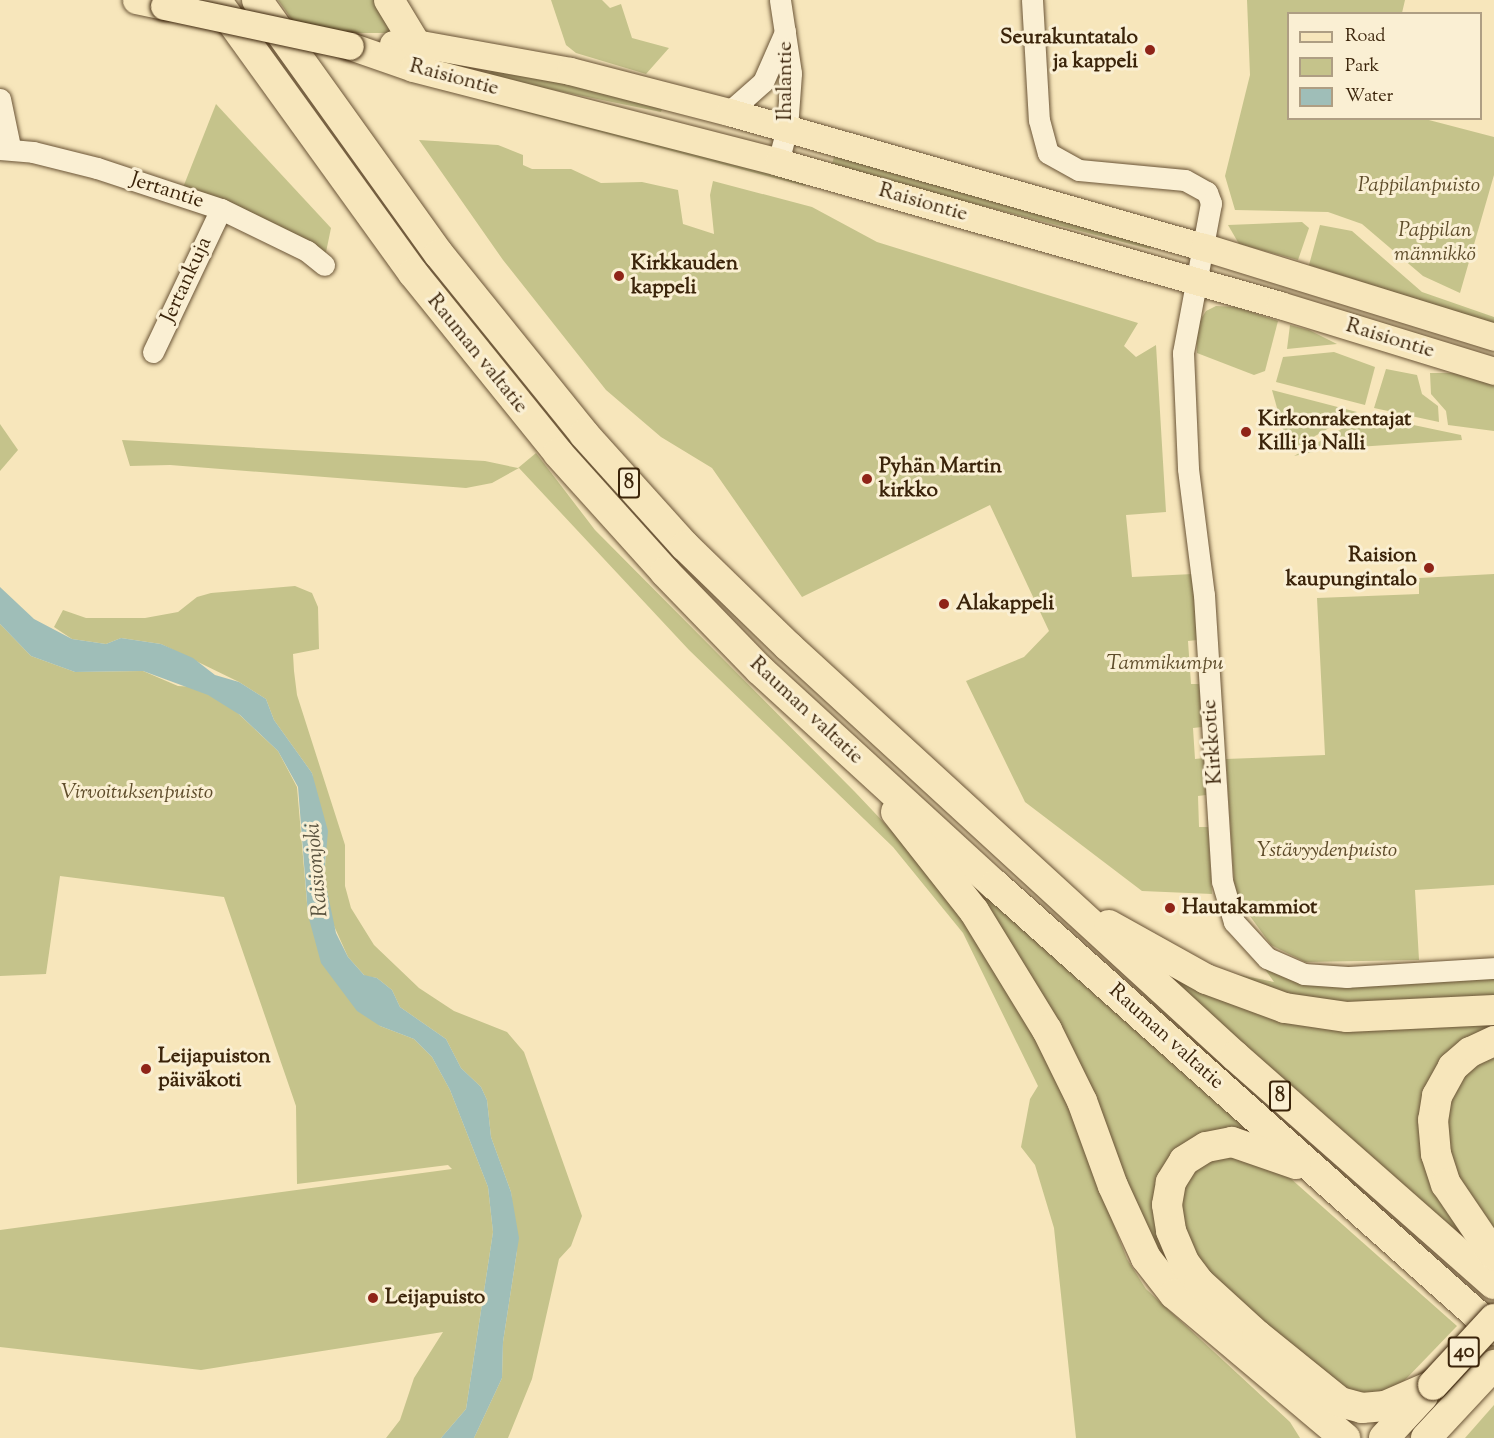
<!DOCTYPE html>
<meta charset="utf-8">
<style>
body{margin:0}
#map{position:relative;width:1494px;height:1438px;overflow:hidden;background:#f7e6bb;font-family:"Sorts Mill Goudy",serif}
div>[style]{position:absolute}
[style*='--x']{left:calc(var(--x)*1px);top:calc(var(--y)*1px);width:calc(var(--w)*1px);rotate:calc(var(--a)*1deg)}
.green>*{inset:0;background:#c5c38b}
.water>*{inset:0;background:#9fbeb8}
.roads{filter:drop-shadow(0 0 2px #6a5436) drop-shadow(0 0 2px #6a5436)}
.minor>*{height:21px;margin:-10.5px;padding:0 10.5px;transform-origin:10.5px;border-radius:10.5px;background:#faefd3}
.major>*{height:27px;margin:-13.5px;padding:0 13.5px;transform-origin:13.5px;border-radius:13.5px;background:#f7e6bb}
.highway>*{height:30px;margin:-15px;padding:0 15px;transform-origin:15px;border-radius:15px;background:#f7e6bb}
.bridges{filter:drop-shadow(0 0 2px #3b240a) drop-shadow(0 0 2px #3b240a)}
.major-bridge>*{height:27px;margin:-13.5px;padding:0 13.5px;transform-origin:13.5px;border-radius:13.5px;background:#f7e6bb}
.highway-bridge>*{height:30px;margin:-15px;padding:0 15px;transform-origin:15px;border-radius:15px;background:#f7e6bb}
.dots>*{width:16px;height:16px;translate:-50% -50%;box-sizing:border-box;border:3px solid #faefd3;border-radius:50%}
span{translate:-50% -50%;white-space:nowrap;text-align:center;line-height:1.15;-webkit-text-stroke:6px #faefd3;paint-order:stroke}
.shield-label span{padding:2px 4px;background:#faefd3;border:2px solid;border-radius:4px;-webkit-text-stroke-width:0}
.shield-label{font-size:20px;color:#3b240a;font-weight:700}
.poi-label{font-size:21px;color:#3b240a;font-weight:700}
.right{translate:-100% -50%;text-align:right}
.left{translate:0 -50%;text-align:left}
.street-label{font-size:21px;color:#3b240a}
.park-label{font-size:21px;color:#5e4c2a;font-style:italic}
.water-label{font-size:22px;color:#59523e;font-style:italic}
.legend{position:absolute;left:1287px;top:12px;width:195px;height:108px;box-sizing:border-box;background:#faefd3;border:2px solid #ae9e83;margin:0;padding:8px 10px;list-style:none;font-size:18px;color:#3b240a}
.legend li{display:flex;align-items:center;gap:12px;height:30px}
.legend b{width:30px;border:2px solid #ae9e83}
</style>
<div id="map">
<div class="green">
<i style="clip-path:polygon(278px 0,379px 0,393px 24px,390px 33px,353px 33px,292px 20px)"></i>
<i style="clip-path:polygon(551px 0,602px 0,610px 8px,621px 4px,632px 38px,669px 48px,646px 74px,576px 53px,566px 45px)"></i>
<i style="clip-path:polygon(1247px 0,1405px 0,1402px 13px,1288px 14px,1288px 118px,1425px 119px,1494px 137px,1494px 175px,1460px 293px,1423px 276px,1362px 224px,1328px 212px,1235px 210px,1225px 176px,1250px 75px)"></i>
<i style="clip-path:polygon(495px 67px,663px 105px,661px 112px,494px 78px,489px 74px)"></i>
<i style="clip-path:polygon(484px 99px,805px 181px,805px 186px,482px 101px)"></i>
<i style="clip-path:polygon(216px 104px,331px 228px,325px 257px,182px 190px)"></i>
<i style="clip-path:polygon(419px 140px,498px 145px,523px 155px,523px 165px,532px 169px,571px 169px,601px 183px,642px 182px,678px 190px,683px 224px,714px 234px,710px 195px,713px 181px,812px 207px,877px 242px,1138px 323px,1124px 346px,1136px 357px,1156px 345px,1166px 512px,1126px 515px,1132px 577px,1193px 574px,1197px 640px,1188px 641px,1191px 684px,1199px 684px,1202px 727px,1193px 728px,1195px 759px,1204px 758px,1206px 795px,1198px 796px,1199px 827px,1208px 827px,1212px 894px,1142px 891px,1025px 802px,966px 681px,1024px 657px,1049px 631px,990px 505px,802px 597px,712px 468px,661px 437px,606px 390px,503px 260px)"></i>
<i style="clip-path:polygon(835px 154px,1151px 243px,1150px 249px,831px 167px)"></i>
<i style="clip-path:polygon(1302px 222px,1309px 228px,1298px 260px,1239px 244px,1228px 225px)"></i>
<i style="clip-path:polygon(1320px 225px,1352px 231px,1422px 292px,1494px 317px,1494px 324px,1309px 265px)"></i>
<i style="clip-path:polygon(1216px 306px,1236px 307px,1278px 321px,1265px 371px,1254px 375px,1197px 353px,1196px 327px,1206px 311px)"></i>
<i style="clip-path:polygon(1290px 325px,1309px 330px,1337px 344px,1287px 349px)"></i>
<i style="clip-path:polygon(1334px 352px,1375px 367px,1365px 405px,1276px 382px,1283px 357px)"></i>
<i style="clip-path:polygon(1386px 369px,1417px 375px,1422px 394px,1438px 406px,1439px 422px,1374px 408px)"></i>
<i style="clip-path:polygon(1430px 373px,1458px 373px,1494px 384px,1494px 431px,1448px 425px,1446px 411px,1431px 394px)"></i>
<i style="clip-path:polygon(1272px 390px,1357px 412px,1289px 451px)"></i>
<i style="clip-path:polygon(1366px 415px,1461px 435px,1462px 440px,1327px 449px,1294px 456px)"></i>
<i style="clip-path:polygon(0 424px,18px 450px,0 471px)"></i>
<i style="clip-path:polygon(122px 440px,485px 461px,518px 468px,536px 453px,595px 530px,855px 792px,907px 847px,975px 931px,1058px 1080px,1127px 1259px,1146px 1289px,1290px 1422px,1300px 1438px,1076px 1438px,1054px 1228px,1035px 1165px,1021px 1147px,1030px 1099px,1038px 1086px,963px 933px,893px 847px,689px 650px,519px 468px,492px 483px,466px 488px,170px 465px,130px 466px)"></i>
<i style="clip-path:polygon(1494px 574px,1494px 885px,1415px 890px,1419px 960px,1305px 962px,1271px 945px,1239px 901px,1234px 882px,1226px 759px,1325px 755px,1317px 598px,1419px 594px,1419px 578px)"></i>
<i style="clip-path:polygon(295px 586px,312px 593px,318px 607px,319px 649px,293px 654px,294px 671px,297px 695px,345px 845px,345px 886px,351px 908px,374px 945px,419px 988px,454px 1011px,507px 1032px,524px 1052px,582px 1216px,571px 1246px,559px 1259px,532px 1379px,508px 1438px,474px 1438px,502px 1378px,503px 1342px,517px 1251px,511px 1192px,491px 1137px,487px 1100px,481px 1087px,461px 1068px,446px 1039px,400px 1007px,392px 990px,377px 978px,365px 976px,348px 957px,330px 917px,324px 876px,326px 856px,312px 773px,274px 720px,266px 699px,239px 682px,161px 644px,121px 638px,106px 644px,72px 639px,54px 627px,63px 610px,86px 618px,145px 618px,178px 612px,197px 597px,211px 593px)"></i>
<i style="clip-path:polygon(0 624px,31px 656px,75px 672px,143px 671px,178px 686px,211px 688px,278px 751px,297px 787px,308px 915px,380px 1026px,414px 1039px,432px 1057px,450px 1090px,488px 1187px,493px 1232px,466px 1409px,441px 1438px,386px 1438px,400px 1420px,414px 1378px,443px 1332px,201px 1370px,0 1347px,0 1230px,452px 1169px,448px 1165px,297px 1184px,296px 1106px,224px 897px,60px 876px,46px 974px,0 976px)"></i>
<i style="clip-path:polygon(933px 848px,1259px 1137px,1174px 1158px,1186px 1279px,1164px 1266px)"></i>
<i style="clip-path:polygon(1142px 953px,1257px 1007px,1494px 1014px,1494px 1030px,1433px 1076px,1470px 1246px)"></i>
<i style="clip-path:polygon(1260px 962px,1283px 977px,1301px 981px,1494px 974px,1494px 997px,1351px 1003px,1288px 997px,1230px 973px,1274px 982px)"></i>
<i style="clip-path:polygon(1494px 1050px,1494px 1241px,1469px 1207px,1441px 1123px,1469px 1061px)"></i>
<i style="clip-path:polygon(1221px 1151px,1281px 1170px,1457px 1326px,1404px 1381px,1385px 1391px,1347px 1394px,1193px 1266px,1177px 1185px)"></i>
<i style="clip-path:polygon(1494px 1405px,1494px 1438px,1465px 1438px)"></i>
</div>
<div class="water">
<i style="clip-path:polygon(0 587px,34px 619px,72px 639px,106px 644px,121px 638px,161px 644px,193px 658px,215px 675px,239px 682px,266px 699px,274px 720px,312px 773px,328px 831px,324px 876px,336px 933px,348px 957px,364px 975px,377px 978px,392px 990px,400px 1007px,446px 1039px,461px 1068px,481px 1087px,487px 1100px,491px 1137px,511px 1192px,519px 1238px,503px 1342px,502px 1378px,474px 1438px,441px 1438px,466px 1409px,493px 1232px,488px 1187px,450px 1090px,432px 1057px,414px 1039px,380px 1026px,357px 1011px,321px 963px,308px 915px,298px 787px,278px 751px,240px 715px,208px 695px,143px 671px,75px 672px,31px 656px,0 624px)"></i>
</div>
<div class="roads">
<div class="minor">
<i style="--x:1032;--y:0;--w:120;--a:86.7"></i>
<i style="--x:1039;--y:120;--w:34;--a:75"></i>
<i style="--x:1048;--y:153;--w:35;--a:29"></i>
<i style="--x:1079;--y:170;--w:106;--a:5.4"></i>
<i style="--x:1185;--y:180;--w:25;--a:29"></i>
<i style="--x:1207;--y:192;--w:12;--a:70"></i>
<i style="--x:1211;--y:203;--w:153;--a:100.6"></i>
<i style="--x:1183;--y:353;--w:116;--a:87.5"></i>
<i style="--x:1188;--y:469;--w:127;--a:82.8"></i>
<i style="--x:1204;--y:595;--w:287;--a:86.4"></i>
<i style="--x:1222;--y:881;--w:43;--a:73.7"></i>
<i style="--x:1234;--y:922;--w:49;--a:47.5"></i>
<i style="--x:1267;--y:958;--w:40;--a:23.4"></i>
<i style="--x:1304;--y:974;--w:43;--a:4"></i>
<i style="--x:1347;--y:977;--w:147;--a:-3.5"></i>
<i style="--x:0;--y:99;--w:49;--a:78.2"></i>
<i style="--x:729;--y:112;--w:45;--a:-41.4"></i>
<i style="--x:763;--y:82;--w:55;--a:-66.3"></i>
<i style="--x:0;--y:149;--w:33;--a:5"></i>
<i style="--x:33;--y:152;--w:66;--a:14"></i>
<i style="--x:97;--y:168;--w:131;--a:18.3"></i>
<i style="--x:221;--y:209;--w:96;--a:26"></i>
<i style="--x:307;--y:251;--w:22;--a:39"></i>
<i style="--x:778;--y:162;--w:35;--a:-75"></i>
<i style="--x:787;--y:128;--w:55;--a:-85.8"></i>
<i style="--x:791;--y:73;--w:74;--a:-98.6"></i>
<i style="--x:153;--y:352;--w:158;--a:-64.6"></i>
</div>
<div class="major">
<i style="--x:136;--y:0;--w:29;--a:12"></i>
<i style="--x:393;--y:44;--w:22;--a:-3"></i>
<i style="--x:415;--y:43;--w:158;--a:10.2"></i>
<i style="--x:570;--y:71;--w:164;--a:14.5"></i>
<i style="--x:729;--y:112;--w:494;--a:15.9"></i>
<i style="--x:1204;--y:247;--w:304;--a:17.2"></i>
<i style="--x:350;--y:46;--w:67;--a:19.2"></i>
<i style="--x:413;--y:68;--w:377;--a:14.4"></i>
<i style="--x:778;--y:162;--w:522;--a:15.9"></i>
<i style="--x:1280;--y:305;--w:224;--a:17.1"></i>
</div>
<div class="highway">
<i style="--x:216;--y:0;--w:337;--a:54.2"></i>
<i style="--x:413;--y:273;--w:231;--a:51.1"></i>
<i style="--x:558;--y:453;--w:160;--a:48"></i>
<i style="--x:665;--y:572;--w:136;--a:45.9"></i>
<i style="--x:760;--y:670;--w:319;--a:42.5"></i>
<i style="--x:995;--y:885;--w:669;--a:41.73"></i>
<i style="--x:257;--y:0;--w:312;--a:54.4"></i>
<i style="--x:439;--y:254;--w:231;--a:51.1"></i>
<i style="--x:584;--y:434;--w:151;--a:48"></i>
<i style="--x:685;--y:546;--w:144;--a:44.2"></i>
<i style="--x:788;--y:646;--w:607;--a:42.53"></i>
<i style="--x:1235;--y:1056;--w:345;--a:41.4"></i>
<i style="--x:389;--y:0;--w:50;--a:58.8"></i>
<i style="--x:896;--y:812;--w:126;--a:51.8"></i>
<i style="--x:974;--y:911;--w:140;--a:58.5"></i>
<i style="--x:1047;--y:1030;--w:79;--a:63.8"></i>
<i style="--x:1082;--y:1101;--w:90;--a:70"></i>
<i style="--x:1113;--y:1186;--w:79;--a:65.4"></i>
<i style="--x:1146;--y:1258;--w:46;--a:52.1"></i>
<i style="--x:1174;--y:1294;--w:224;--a:40.1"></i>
<i style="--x:1109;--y:925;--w:111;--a:29.1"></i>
<i style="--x:1206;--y:979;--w:84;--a:20.2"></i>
<i style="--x:1285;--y:1008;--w:63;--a:8.3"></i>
<i style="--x:1347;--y:1017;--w:147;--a:-2.7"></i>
<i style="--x:1494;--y:1041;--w:26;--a:155"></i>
<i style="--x:1470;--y:1052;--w:23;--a:139"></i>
<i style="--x:1453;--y:1067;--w:33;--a:119"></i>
<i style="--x:1437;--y:1096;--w:24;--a:99"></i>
<i style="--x:1433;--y:1120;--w:34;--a:85"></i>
<i style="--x:1436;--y:1154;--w:32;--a:72"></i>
<i style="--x:1446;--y:1184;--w:86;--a:55.9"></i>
<i style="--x:1296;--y:1164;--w:68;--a:-161"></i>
<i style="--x:1232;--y:1142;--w:26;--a:169"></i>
<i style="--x:1206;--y:1147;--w:26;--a:148"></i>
<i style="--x:1184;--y:1161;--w:25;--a:122"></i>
<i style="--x:1171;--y:1182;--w:23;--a:100"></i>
<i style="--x:1167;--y:1205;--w:26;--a:81"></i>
<i style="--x:1171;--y:1231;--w:34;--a:67"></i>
<i style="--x:1184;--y:1262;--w:25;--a:53"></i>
<i style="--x:1199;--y:1282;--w:79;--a:42.4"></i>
<i style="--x:1257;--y:1335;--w:107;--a:38.9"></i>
<i style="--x:1340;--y:1402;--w:23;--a:15"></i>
<i style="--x:1362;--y:1408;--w:23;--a:-5"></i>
<i style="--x:1385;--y:1406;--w:52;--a:-23.6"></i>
<i style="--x:1384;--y:1438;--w:57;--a:-47.1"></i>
<i style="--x:1426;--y:1438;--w:100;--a:-47"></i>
</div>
</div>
<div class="bridges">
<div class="major-bridge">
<i style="--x:164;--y:6;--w:190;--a:12.1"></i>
</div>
<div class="highway-bridge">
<i style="--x:1433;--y:1385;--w:90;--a:-47.3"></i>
</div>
</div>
<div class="dots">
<i style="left:1150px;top:50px;background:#8f2418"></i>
<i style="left:619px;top:276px;background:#8f2418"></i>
<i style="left:1246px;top:432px;background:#8f2418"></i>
<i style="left:867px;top:479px;background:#8f2418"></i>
<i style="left:1429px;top:568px;background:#8f2418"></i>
<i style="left:944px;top:604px;background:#8f2418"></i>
<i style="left:1170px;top:908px;background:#8f2418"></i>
<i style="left:146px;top:1069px;background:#8f2418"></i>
<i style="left:373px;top:1298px;background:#8f2418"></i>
</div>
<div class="shield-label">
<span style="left:629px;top:483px">8</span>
<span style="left:1280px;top:1096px">8</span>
<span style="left:1464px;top:1352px">40</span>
</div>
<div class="poi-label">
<span class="right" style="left:1138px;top:50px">Seurakuntatalo<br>ja kappeli</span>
<span class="left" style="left:631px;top:276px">Kirkkauden<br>kappeli</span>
<span class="left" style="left:1258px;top:432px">Kirkonrakentajat<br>Killi ja Nalli</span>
<span class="left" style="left:879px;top:479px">Pyhän Martin<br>kirkko</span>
<span class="right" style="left:1417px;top:568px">Raision<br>kaupungintalo</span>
<span class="left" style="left:956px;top:604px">Alakappeli</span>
<span class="left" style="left:1182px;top:908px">Hautakammiot</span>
<span class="left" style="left:158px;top:1069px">Leijapuiston<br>päiväkoti</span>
<span class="left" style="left:385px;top:1298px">Leijapuisto</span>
</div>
<div class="street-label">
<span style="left:454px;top:78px;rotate:15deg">Raisiontie</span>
<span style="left:786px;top:81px;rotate:-90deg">Ihalantie</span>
<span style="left:167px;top:191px;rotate:18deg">Jertantie</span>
<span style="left:923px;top:203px;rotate:16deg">Raisiontie</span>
<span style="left:187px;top:280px;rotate:-65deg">Jertankuja</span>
<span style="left:1390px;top:339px;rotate:17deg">Raisiontie</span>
<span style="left:477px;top:354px;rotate:51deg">Rauman valtatie</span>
<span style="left:806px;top:711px;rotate:43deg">Rauman valtatie</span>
<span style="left:1213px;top:742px;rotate:-94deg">Kirkkotie</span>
<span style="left:1166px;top:1037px;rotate:42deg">Rauman valtatie</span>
</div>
<div class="park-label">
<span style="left:1419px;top:186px">Pappilanpuisto</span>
<span style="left:1435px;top:243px">Pappilan<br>männikkö</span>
<span style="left:1165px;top:664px">Tammikumpu</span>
<span style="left:137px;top:793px">Virvoituksenpuisto</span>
<span style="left:1327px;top:851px">Ystävyydenpuisto</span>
</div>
<div class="water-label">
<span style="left:318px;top:870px;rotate:-95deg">Raisionjoki</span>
</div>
<ul class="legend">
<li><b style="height:8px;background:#f7e6bb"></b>Road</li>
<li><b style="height:16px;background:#c5c38b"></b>Park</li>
<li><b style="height:16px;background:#9fbeb8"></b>Water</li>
</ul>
</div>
